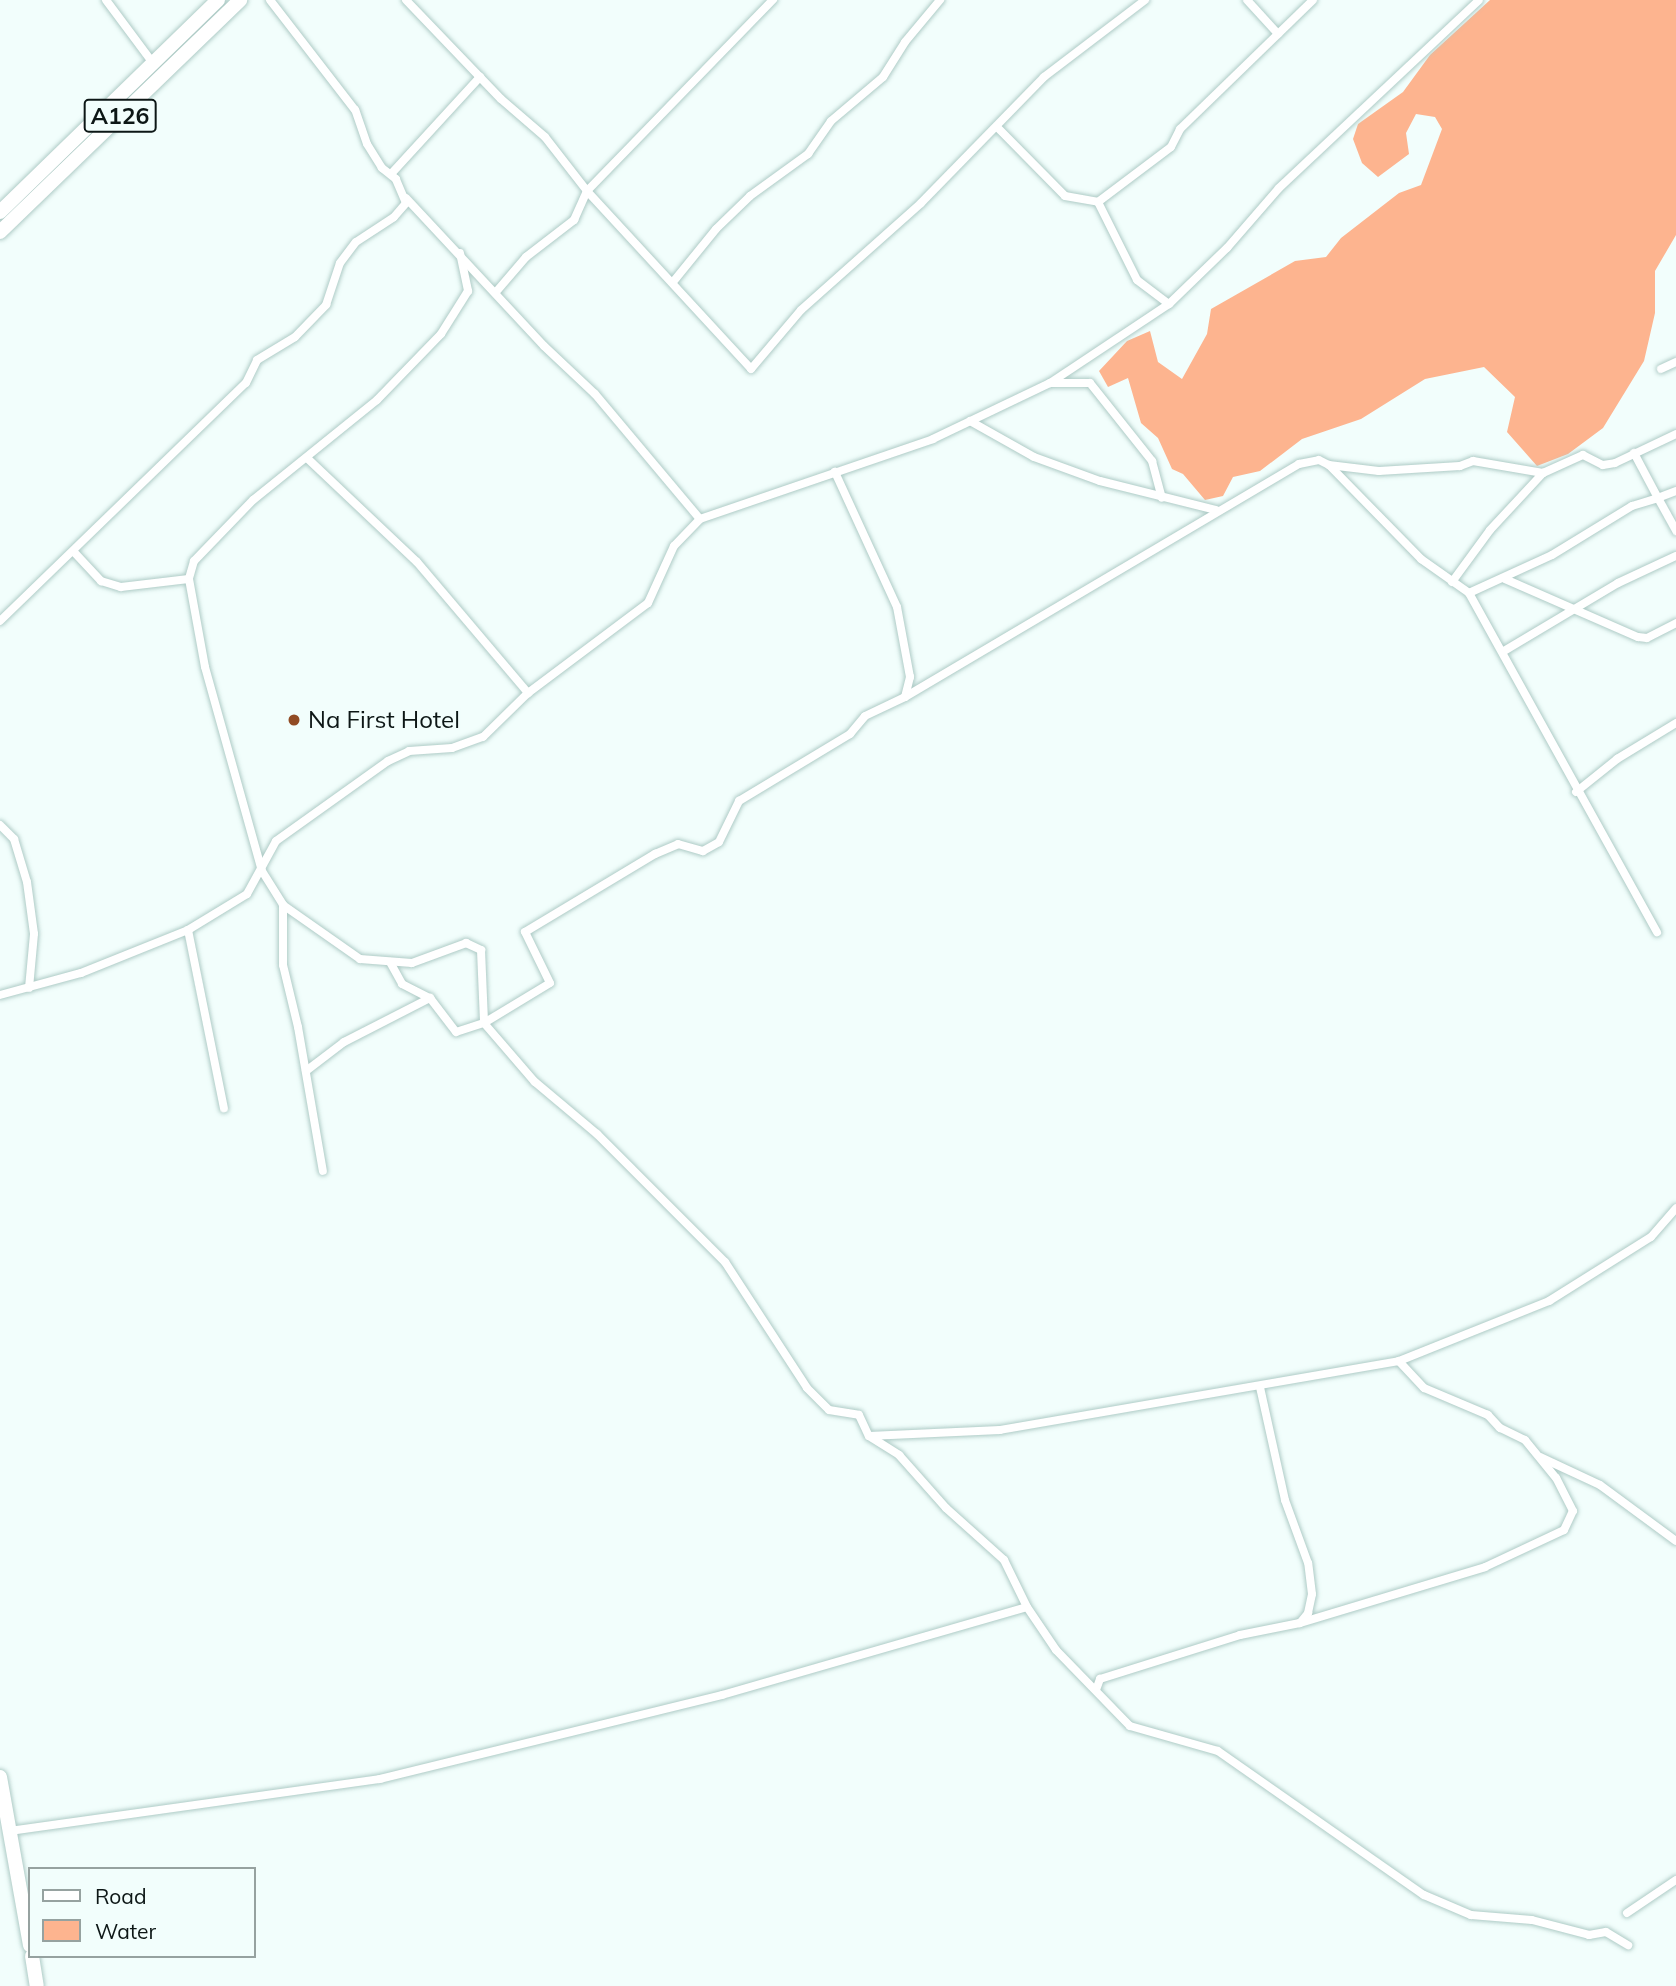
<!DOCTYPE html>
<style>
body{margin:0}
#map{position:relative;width:1676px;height:1986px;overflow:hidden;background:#f2fefc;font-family:Mulish,sans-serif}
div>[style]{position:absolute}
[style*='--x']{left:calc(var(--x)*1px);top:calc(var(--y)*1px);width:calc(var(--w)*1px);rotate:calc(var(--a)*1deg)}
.water>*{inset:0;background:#fdb48f}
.roads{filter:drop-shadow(0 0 2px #aecbc6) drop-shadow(0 0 2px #aecbc6)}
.minor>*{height:8px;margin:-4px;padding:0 4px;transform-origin:4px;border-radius:4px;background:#fff}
.trunk>*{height:14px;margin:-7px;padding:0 7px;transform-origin:7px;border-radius:7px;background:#fff}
.dots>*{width:19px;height:19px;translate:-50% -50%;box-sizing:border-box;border:4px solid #f2fefc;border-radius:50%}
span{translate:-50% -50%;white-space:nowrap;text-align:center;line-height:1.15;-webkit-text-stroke:5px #f2fefc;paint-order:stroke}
.shield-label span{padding:2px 5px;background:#f2fefc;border:2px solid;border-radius:5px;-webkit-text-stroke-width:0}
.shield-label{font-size:23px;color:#0d1716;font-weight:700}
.poi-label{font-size:24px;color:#0d1716}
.left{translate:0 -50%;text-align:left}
.legend{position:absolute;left:28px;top:1867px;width:228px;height:91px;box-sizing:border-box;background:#f2fefc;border:2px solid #96a2a0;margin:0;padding:9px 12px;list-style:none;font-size:21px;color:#0d1716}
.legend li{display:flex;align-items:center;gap:14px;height:35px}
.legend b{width:35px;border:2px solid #96a2a0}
</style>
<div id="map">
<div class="water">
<i style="clip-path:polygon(1490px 0,1676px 0,1676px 235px,1655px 271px,1655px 313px,1644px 361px,1603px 428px,1568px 454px,1537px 466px,1507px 432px,1515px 397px,1484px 367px,1425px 379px,1361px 419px,1302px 439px,1260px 471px,1233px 477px,1223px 496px,1205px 500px,1183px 474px,1172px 469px,1158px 438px,1141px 423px,1128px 378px,1108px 387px,1099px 371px,1127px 341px,1150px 331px,1158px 362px,1182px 379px,1207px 334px,1211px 309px,1295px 261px,1326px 257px,1341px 238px,1399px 193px,1421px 185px,1442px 129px,1435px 117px,1416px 114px,1406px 133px,1409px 154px,1378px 177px,1362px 163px,1353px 139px,1358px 124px,1403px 92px,1430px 55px)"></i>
</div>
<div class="roads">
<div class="minor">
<i style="--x:106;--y:0;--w:79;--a:53.3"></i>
<i style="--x:406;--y:0;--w:137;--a:46.2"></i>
<i style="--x:501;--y:99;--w:58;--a:40.8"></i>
<i style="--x:545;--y:137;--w:68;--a:52.1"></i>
<i style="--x:587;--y:191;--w:267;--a:-45.8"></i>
<i style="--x:1247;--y:0;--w:46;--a:47.6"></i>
<i style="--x:998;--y:128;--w:95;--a:45.4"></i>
<i style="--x:1065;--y:196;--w:34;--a:10"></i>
<i style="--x:1098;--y:202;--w:91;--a:-37"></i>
<i style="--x:1171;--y:147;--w:20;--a:-63"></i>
<i style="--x:1180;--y:129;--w:185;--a:-44.1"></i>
<i style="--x:391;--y:174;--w:132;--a:-47.5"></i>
<i style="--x:406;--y:198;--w:202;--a:47"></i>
<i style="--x:544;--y:346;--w:70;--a:43.3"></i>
<i style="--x:595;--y:394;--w:163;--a:50"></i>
<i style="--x:1098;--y:202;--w:87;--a:63.4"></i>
<i style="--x:1137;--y:280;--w:40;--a:37"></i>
<i style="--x:460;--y:253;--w:39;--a:78"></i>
<i style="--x:468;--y:291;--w:51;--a:122.1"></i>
<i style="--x:441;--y:334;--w:92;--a:134.1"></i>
<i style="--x:377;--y:400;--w:159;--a:141.1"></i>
<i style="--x:253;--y:500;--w:85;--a:134"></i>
<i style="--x:194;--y:561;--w:19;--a:106"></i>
<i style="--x:189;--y:579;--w:89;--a:79.7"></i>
<i style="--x:205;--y:667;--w:212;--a:74.4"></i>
<i style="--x:262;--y:871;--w:40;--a:58"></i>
<i style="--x:283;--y:905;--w:94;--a:35"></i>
<i style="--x:360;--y:959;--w:52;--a:4.4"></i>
<i style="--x:412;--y:963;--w:58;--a:-20.3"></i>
<i style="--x:466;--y:943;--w:17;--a:25"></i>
<i style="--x:481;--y:950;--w:73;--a:87.6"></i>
<i style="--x:484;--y:1023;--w:78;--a:49.2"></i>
<i style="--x:535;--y:1082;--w:81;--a:40"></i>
<i style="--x:597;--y:1134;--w:181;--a:45"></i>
<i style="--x:725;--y:1262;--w:150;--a:56.9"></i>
<i style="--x:807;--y:1388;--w:31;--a:45"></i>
<i style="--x:829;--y:1410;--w:30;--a:9"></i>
<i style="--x:859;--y:1415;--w:23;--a:65"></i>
<i style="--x:869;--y:1436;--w:36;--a:32"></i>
<i style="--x:899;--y:1455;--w:71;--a:48.4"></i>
<i style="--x:946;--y:1508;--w:78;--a:41.9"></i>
<i style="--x:1004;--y:1560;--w:52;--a:63.9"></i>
<i style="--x:673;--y:282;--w:68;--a:-50.9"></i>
<i style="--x:716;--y:229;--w:47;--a:-44.1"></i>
<i style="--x:750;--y:196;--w:72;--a:-35.9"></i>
<i style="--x:808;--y:154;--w:40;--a:-55.1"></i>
<i style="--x:831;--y:121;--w:68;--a:-40.2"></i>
<i style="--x:883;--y:77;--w:41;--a:-57.8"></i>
<i style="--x:905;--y:42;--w:55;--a:-50.2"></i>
<i style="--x:496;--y:292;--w:46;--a:-49.4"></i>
<i style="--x:526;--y:257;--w:61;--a:-37.6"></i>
<i style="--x:574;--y:220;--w:32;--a:-66"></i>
<i style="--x:587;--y:191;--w:242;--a:47.3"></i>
<i style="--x:751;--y:369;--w:77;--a:-49.7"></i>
<i style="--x:801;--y:310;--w:161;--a:-41.7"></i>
<i style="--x:921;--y:203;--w:176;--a:-45.7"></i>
<i style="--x:1044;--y:77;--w:127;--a:-37.3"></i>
<i style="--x:1661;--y:369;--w:17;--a:-25"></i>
<i style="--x:1050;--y:383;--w:40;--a:0"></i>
<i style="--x:1090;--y:383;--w:100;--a:51.5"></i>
<i style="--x:1152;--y:461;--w:38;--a:75"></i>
<i style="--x:970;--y:421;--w:73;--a:29.4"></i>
<i style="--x:1034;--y:457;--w:70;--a:20"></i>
<i style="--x:1100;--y:481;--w:120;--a:14"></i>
<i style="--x:307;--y:458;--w:151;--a:43.4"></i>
<i style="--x:417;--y:562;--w:172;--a:49.7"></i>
<i style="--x:1329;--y:465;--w:50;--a:6.8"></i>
<i style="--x:1379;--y:471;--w:81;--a:-3.5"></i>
<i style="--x:1460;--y:466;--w:14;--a:-21"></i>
<i style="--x:1473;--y:461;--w:71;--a:9.7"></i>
<i style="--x:1543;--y:473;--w:44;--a:-24.2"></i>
<i style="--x:1583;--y:455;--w:22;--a:27"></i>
<i style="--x:1603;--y:465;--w:12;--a:-9"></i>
<i style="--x:1615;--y:463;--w:68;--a:-25.4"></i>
<i style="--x:1676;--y:491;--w:19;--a:159"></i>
<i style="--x:1658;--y:498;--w:38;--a:61"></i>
<i style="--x:74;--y:552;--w:40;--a:47"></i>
<i style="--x:101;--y:581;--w:21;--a:17"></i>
<i style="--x:121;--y:587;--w:68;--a:-6.7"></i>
<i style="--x:1505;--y:579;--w:145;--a:23.6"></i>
<i style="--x:1638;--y:637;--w:9;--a:6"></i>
<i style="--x:1647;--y:638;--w:33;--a:-27"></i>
<i style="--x:1452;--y:582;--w:64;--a:-53.8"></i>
<i style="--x:1490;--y:530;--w:78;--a:-47.1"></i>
<i style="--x:1469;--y:593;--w:388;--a:61"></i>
<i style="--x:0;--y:621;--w:342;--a:-44.1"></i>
<i style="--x:246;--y:383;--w:25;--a:-64"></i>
<i style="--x:257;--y:360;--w:44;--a:-31.2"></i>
<i style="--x:295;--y:337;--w:45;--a:-45.9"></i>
<i style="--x:326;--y:305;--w:44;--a:-71.6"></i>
<i style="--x:340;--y:263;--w:26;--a:-53"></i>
<i style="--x:356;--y:242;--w:45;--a:-33.3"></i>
<i style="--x:394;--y:217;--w:18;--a:-49"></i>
<i style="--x:406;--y:203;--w:26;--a:-113"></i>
<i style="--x:396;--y:179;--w:18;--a:-142"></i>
<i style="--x:382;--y:168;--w:28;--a:-122"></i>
<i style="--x:367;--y:144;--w:36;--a:-109"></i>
<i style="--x:355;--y:110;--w:139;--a:-127.7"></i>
<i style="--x:1504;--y:651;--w:133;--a:-30.8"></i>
<i style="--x:1618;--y:583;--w:64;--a:-25"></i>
<i style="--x:905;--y:697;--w:458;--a:-30.6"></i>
<i style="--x:1299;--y:464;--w:20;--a:-11"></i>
<i style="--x:1319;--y:460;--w:11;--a:27"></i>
<i style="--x:1329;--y:465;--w:132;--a:45.6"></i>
<i style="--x:1421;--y:559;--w:59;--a:35.3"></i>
<i style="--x:1469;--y:593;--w:91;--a:-24.6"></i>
<i style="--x:1552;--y:555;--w:94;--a:-31.5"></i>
<i style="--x:1632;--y:506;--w:27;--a:-17"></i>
<i style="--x:1658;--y:498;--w:51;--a:-118.1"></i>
<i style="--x:1576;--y:792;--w:53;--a:-38.8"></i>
<i style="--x:1617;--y:759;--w:69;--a:-31.4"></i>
<i style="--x:0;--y:825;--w:20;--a:45"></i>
<i style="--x:14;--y:839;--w:45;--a:73.2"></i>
<i style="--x:27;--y:882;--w:52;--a:82.3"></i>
<i style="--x:34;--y:934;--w:54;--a:95.3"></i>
<i style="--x:283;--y:905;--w:60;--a:90"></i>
<i style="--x:283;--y:965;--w:64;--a:76.4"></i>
<i style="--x:298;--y:1027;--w:146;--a:80.2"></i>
<i style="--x:188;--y:930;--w:182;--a:78.6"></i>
<i style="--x:390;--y:962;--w:25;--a:61"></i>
<i style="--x:402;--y:984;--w:31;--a:27"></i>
<i style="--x:430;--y:998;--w:43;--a:52.6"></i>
<i style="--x:456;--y:1032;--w:29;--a:-18"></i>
<i style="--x:484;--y:1023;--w:77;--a:-31.2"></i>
<i style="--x:550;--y:983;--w:57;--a:-116.1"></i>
<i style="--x:525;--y:932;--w:152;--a:-31"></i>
<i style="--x:655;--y:854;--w:25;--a:-23"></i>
<i style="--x:678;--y:844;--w:26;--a:16"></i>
<i style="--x:703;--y:851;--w:18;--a:-29"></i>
<i style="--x:719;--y:842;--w:46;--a:-64"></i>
<i style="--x:739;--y:801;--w:130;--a:-31.1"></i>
<i style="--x:850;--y:734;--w:23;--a:-50"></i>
<i style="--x:865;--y:716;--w:44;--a:-25.4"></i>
<i style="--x:905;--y:697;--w:21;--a:-76"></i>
<i style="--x:910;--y:677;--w:71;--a:-100.5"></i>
<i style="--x:897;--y:607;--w:149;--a:-114.7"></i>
<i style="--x:0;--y:995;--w:84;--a:-15.2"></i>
<i style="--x:81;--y:973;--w:115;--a:-21.9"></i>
<i style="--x:188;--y:930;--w:69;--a:-31.4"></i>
<i style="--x:247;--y:894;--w:60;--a:-61.3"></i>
<i style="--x:276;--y:841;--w:138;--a:-35.5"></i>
<i style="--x:388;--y:761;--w:23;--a:-25"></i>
<i style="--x:409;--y:751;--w:43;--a:-4"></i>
<i style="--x:452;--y:748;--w:33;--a:-20"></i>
<i style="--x:483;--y:737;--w:63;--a:-44.4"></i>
<i style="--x:528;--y:693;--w:150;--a:-36.9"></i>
<i style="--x:648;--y:603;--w:63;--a:-65.5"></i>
<i style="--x:674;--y:546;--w:37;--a:-46"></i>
<i style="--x:700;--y:519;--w:246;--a:-18.9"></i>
<i style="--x:933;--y:439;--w:130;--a:-25.6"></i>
<i style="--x:1050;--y:383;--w:143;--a:-33.6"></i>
<i style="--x:1169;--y:304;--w:81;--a:-44"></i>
<i style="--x:1227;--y:248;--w:79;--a:-49.1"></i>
<i style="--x:1279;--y:188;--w:274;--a:-43.2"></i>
<i style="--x:306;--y:1071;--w:48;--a:-37.3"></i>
<i style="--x:344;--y:1042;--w:97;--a:-27.1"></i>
<i style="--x:869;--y:1436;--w:131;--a:-2.6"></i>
<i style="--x:1000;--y:1430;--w:405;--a:-9.8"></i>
<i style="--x:1399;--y:1361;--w:162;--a:-21.8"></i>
<i style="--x:1549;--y:1301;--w:120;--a:-32.1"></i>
<i style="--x:1651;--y:1237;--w:38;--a:-49"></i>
<i style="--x:1540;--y:1457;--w:66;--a:25"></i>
<i style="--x:1600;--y:1485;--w:94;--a:36.4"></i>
<i style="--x:1300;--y:1623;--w:193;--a:-16.8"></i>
<i style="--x:1485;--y:1567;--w:87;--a:-25.1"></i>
<i style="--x:1564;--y:1530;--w:21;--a:-65"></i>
<i style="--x:1573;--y:1511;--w:37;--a:-117"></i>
<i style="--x:1556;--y:1478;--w:49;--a:-129.2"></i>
<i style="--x:1525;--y:1440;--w:28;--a:-154"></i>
<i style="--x:1500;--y:1428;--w:18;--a:-133"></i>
<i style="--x:1488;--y:1415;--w:69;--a:-157.1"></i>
<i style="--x:1424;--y:1388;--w:37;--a:-133"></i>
<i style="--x:1096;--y:1690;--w:12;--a:-70"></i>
<i style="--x:1100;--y:1679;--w:147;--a:-17.4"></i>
<i style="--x:1240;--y:1635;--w:61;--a:-11.3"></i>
<i style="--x:1300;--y:1623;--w:13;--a:-51"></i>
<i style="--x:1308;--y:1613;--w:19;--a:-78"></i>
<i style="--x:1312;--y:1594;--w:31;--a:-97"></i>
<i style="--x:1308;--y:1563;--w:67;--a:-110.1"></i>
<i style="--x:1285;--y:1500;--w:116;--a:-102.5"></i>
<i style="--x:10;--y:1831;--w:374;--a:-8"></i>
<i style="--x:380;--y:1779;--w:352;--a:-13.8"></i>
<i style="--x:722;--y:1695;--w:317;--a:-16.1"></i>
<i style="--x:1027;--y:1607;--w:52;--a:56"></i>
<i style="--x:1056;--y:1650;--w:106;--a:45.8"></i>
<i style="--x:1130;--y:1726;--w:91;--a:15.9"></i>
<i style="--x:1218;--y:1751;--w:251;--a:35"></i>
<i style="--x:1424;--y:1895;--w:51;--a:23.1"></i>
<i style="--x:1471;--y:1915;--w:61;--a:4.7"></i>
<i style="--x:1532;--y:1920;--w:59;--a:14.7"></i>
<i style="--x:1589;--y:1935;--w:17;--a:-10"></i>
<i style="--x:1606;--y:1932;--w:26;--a:31"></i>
<i style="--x:1627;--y:1913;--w:59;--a:-34"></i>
</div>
<div class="trunk">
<i style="--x:0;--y:212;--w:304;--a:-44.2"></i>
<i style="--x:0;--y:232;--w:334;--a:-44"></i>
<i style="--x:0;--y:1777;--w:171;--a:79.9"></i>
<i style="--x:32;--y:1956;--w:30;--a:81"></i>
</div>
</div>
<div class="dots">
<i style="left:294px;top:720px;background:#914b23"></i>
</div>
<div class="shield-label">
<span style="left:120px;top:116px">A126</span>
</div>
<div class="poi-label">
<span class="left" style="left:308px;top:720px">Na First Hotel</span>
</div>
<ul class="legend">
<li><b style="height:9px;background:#fff"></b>Road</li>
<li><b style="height:19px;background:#fdb48f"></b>Water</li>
</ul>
</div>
